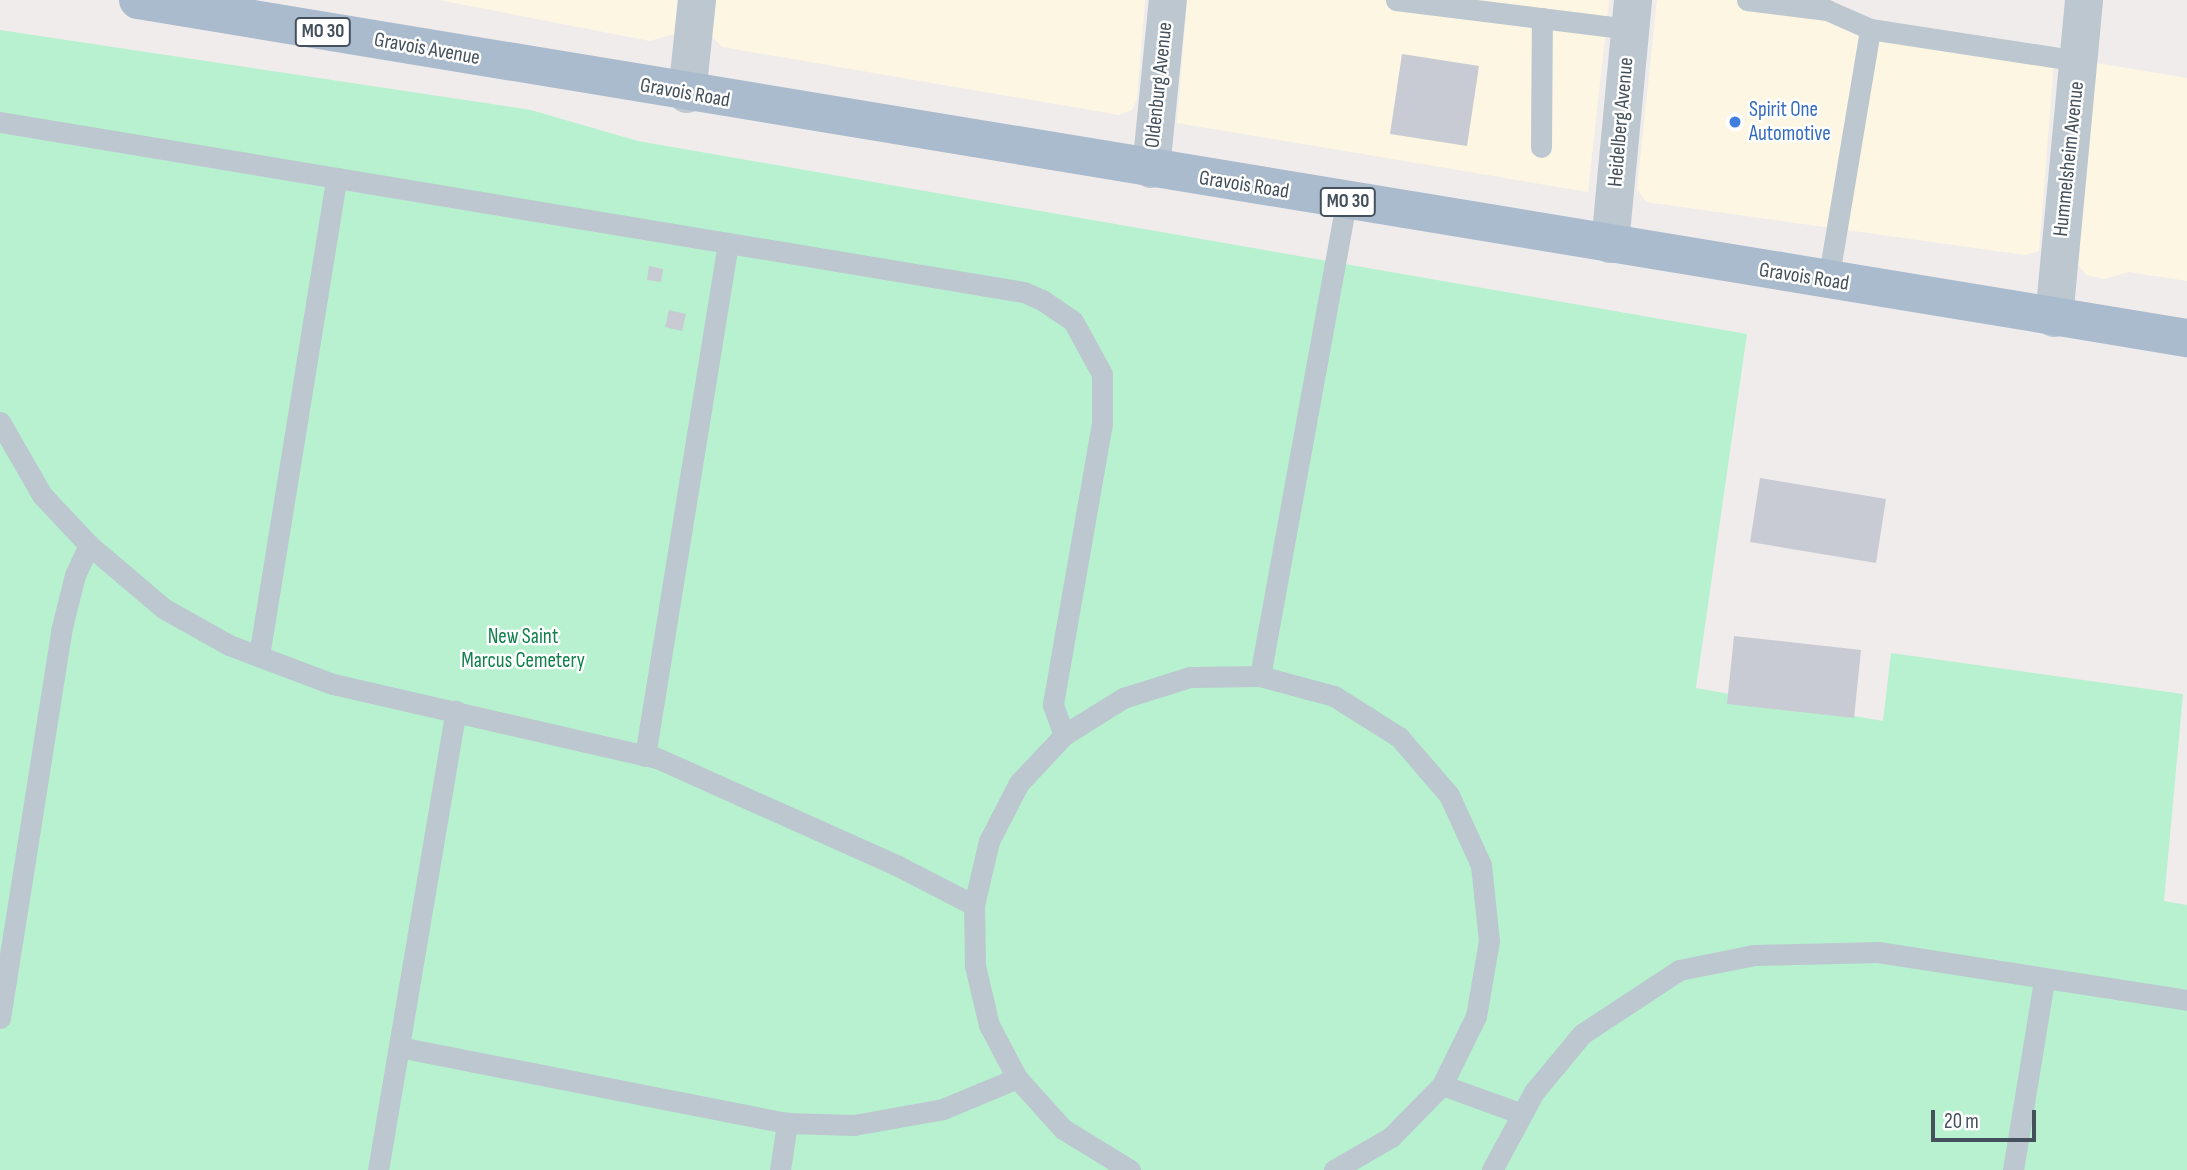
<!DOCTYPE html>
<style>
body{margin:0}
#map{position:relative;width:2187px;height:1170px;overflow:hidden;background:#f0ecec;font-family:"Sofia Sans Condensed",sans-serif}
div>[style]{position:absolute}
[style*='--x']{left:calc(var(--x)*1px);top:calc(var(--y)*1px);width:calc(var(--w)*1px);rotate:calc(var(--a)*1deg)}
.commercial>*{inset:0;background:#fdf6e3}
.green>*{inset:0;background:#b7f1cf}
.building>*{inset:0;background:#c8cbd3}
.service>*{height:21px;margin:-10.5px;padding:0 10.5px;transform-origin:10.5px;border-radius:10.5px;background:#bcc7d0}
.minor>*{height:38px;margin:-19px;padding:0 19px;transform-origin:19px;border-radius:19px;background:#bcc7d0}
.primary>*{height:38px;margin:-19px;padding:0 19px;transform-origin:19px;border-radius:19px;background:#aabbce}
.dots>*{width:19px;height:19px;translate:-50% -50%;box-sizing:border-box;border:4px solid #fff;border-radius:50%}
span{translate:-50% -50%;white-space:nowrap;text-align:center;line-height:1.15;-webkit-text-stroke:5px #fff;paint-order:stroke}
.shield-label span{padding:2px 5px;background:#fff;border:2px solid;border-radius:5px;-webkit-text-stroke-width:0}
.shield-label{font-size:19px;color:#44505b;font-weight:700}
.street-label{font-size:21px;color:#44505b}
.shop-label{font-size:21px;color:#366cbe}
.left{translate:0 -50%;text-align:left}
.park-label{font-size:21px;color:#10814b}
.scale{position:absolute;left:1931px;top:1110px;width:105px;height:32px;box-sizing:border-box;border:4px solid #44505b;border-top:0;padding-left:9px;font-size:21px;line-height:24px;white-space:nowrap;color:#44505b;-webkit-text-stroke:5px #fff;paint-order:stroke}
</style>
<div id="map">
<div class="commercial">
<i style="clip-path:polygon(439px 0,677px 0,674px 34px,650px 41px)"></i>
<i style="clip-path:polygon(712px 0,1145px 0,1137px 99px,1132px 110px,1119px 115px,722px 47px,712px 36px)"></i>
<i style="clip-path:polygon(1187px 0,1609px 0,1588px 192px,1177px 123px)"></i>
<i style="clip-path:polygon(1657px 0,1808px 0,1848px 8px,1875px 22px,2055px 48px,2039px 251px,2025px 255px,1646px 202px,1637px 189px)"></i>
<i style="clip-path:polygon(2096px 63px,2187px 78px,2187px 281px,2129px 272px,2104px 279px,2086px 275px,2077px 263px)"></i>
</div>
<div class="green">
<i style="clip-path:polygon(0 30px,531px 110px,638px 141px,1747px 334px,1696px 688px,1883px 721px,1891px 653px,2183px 694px,2164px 901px,2187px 905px,2187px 1170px,0 1170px)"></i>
</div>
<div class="building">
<i style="clip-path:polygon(1402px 54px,1479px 66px,1467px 146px,1390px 134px)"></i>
<i style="clip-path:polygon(649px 266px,663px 269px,661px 282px,647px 280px)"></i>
<i style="clip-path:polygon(669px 310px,686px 314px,682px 331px,665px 327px)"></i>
<i style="clip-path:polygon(1760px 478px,1886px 499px,1876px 563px,1750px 542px)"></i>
<i style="clip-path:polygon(1734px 636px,1861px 650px,1854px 718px,1727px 704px)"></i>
</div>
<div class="service">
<i style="--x:1396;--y:0;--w:236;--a:7.1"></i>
<i style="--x:1747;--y:0;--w:81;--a:7.1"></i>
<i style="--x:1827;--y:10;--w:47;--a:23.8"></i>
<i style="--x:1870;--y:29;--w:210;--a:8.7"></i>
<i style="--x:0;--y:122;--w:1038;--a:9.43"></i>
<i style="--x:1024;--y:292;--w:20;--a:24"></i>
<i style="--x:1042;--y:300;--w:37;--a:34"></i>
<i style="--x:1073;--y:321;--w:60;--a:61.3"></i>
<i style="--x:1102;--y:374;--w:49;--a:90"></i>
<i style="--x:1102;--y:423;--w:286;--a:99.9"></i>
<i style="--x:1053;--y:705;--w:32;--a:70"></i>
<i style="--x:1541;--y:147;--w:129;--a:-89.6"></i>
<i style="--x:1828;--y:281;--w:255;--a:-80.5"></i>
<i style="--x:0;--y:422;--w:84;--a:60.1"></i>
<i style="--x:42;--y:495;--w:69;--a:46.8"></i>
<i style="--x:89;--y:545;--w:97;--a:40.4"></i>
<i style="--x:163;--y:608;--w:76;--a:29.3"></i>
<i style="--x:229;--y:645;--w:111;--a:20.6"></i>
<i style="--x:333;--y:684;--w:332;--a:12.9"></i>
<i style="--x:657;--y:758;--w:264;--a:24.1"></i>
<i style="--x:898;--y:866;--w:85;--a:27.2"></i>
<i style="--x:259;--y:656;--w:484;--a:-80.8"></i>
<i style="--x:1260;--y:676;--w:482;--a:-79.7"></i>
<i style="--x:645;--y:756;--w:520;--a:-80.81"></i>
<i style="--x:0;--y:1018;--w:392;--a:-81"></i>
<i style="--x:61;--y:631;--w:58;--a:-76"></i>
<i style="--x:75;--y:575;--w:33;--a:-65"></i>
<i style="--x:399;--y:1047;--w:395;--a:11.1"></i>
<i style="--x:787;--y:1123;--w:67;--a:1.7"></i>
<i style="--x:854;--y:1125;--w:90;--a:-10.2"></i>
<i style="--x:943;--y:1109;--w:80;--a:-22.7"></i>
<i style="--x:1442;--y:1085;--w:85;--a:19.9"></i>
<i style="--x:378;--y:1170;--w:466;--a:-80.4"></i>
<i style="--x:780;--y:1170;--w:48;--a:-81.5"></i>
<i style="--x:1130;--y:1170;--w:79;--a:-148.5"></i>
<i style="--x:1063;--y:1129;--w:69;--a:-132"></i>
<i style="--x:1017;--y:1078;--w:60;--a:-117.8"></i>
<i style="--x:989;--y:1025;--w:61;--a:-103.3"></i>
<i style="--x:975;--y:966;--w:61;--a:-90.9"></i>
<i style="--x:974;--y:905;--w:66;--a:-76.8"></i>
<i style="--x:989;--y:841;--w:65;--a:-62.7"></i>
<i style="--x:1019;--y:783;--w:66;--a:-46.8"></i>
<i style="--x:1064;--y:735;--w:70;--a:-32.1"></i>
<i style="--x:1123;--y:698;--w:70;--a:-17.4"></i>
<i style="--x:1190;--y:677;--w:70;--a:-0.8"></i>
<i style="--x:1260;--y:676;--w:77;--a:15.1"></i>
<i style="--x:1334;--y:696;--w:77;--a:32.2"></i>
<i style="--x:1399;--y:737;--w:77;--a:49.2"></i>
<i style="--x:1449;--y:795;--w:77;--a:65.4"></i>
<i style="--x:1481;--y:865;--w:76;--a:84"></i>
<i style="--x:1489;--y:941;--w:76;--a:99.8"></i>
<i style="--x:1476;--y:1016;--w:77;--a:116.2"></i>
<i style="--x:1442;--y:1085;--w:73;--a:134.4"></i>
<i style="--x:1391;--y:1137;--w:66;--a:149.9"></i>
<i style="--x:1492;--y:1170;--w:89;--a:-61.7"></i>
<i style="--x:1534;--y:1092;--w:75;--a:-50.4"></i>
<i style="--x:1582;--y:1034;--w:116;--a:-33.4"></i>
<i style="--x:1679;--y:970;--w:76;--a:-11.3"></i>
<i style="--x:1754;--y:955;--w:124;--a:-1.4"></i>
<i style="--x:1878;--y:952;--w:313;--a:8.8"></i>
<i style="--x:2013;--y:1170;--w:192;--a:-80.7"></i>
</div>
<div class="minor">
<i style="--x:687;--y:94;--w:95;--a:-83.9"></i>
<i style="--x:1151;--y:169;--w:170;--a:-84.3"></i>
<i style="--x:1610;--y:244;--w:245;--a:-84.6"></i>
<i style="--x:2054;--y:318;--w:319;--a:-84.6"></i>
</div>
<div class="primary">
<i style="--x:138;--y:0;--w:2077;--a:9.37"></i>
</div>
<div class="dots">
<i style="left:1735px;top:122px;background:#3f7fe0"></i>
</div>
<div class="shield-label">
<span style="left:323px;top:32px">MO 30</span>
<span style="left:1348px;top:202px">MO 30</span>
</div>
<div class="street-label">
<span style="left:427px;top:49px;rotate:10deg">Gravois Avenue</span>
<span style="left:1159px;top:85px;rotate:-84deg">Oldenburg Avenue</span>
<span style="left:685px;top:93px;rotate:10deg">Gravois Road</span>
<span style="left:1621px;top:122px;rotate:-85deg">Heidelberg Avenue</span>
<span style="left:2069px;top:159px;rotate:-84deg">Hummelsheim Avenue</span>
<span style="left:1244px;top:185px;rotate:9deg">Gravois Road</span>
<span style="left:1804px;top:277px;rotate:9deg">Gravois Road</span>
</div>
<div class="shop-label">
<span class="left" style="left:1749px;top:122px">Spirit One<br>Automotive</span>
</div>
<div class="park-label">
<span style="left:523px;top:649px">New Saint<br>Marcus Cemetery</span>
</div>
<div class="scale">20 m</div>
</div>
